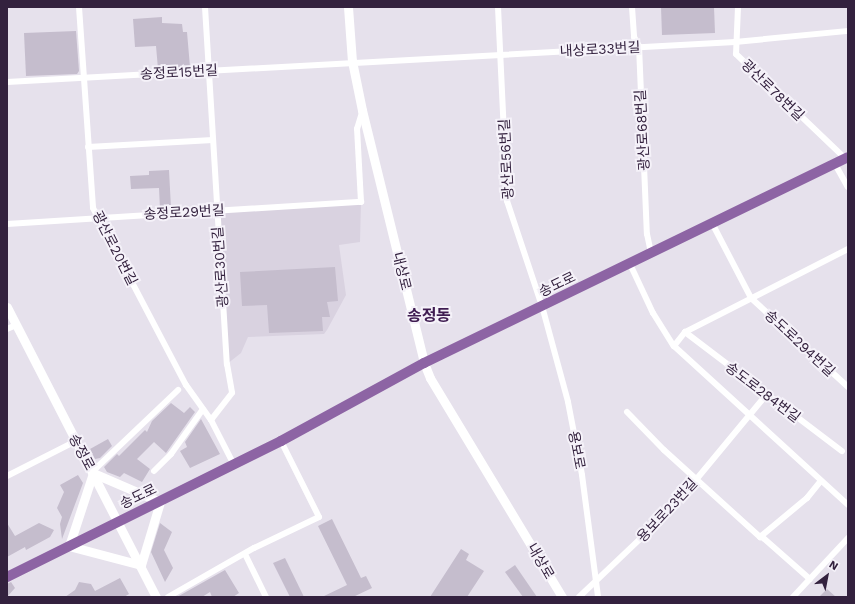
<!DOCTYPE html>
<meta charset="utf-8">
<style>
body{margin:0}
#map{position:relative;width:855px;height:604px;overflow:hidden;background:#e6e1ec;font-family:"Work Sans","Noto Sans KR",sans-serif}
div>[style]{position:absolute}
[style*='--x']{left:calc(var(--x)*1px);top:calc(var(--y)*1px);width:calc(var(--w)*1px);rotate:calc(var(--a)*1deg)}
.built>*{inset:0;background:#d9d2e0}
.building>*{inset:0;background:#c5bdcd}
.street>*{height:6px;margin:-3px;padding:0 3px;transform-origin:3px;border-radius:3px;background:#fff}
.secondary>*{height:9px;margin:-4.5px;padding:0 4.5px;transform-origin:4.5px;border-radius:4.5px;background:#fff}
.primary>*{height:10px;margin:-5px;padding:0 5px;transform-origin:5px;border-radius:5px;background:#8d64a4}
span{translate:-50% -50%;white-space:nowrap;text-align:center;line-height:1.15;-webkit-text-stroke:4px #f5f2f9;paint-order:stroke}
.street-label{font-size:14px;color:#33213e}
.quarter-label{font-size:16px;color:#3f1c51;font-weight:700}
.frame{position:absolute;inset:0;border:8px solid #33213e;pointer-events:none}
.north{position:absolute;left:807px;top:556px;width:40px;height:40px;-webkit-text-stroke:3px #f5f2f9;paint-order:stroke;rotate:32deg;font-size:11px;font-weight:700;line-height:16px;text-align:center;color:#33213e}
.north::after{content:'';display:block;margin:auto;width:14px;height:18px;background:#33213e;clip-path:polygon(50% 0,100% 100%,50% 72%,0 100%)}
</style>
<div id="map">
<div class="built">
<i style="clip-path:polygon(361px 202px,360px 242px,339px 245px,346px 295px,327px 330px,324px 334px,248px 337px,241px 353px,227px 364px,216px 210px)"></i>
</div>
<div class="building">
<i style="clip-path:polygon(661px 7px,714px 7px,715px 33px,662px 35px)"></i>
<i style="clip-path:polygon(162px 17px,162px 23px,182px 24px,183px 32px,187px 32px,190px 67px,158px 69px,156px 46px,135px 47px,133px 19px)"></i>
<i style="clip-path:polygon(76px 31px,79px 71px,77px 74px,26px 76px,24px 33px)"></i>
<i style="clip-path:polygon(169px 170px,171px 208px,160px 209px,159px 188px,131px 189px,130px 176px,149px 175px,149px 171px)"></i>
<i style="clip-path:polygon(335px 267px,338px 301px,327px 302px,330px 317px,322px 317px,323px 331px,269px 333px,267px 305px,242px 306px,240px 272px)"></i>
<i style="clip-path:polygon(171px 403px,184px 413px,190px 407px,195px 412px,166px 453px,154px 442px,137px 459px,150px 469px,142px 482px,124px 473px,120px 477px,107px 472px,104px 467px,117px 454px,119px 456px,145px 430px,147px 432px,152px 421px)"></i>
<i style="clip-path:polygon(201px 419px,220px 454px,190px 468px,180px 451px,187px 447px,185px 442px)"></i>
<i style="clip-path:polygon(108px 439px,112px 446px,100px 458px,95px 459px,90px 449px)"></i>
<i style="clip-path:polygon(78px 475px,83px 483px,62px 539px,60px 524px,62px 517px,57px 508px,64px 492px,60px 485px)"></i>
<i style="clip-path:polygon(332px 519px,361px 578px,366px 576px,372px 588px,353px 597px,322px 597px,347px 585px,318px 526px)"></i>
<i style="clip-path:polygon(7px 523px,15px 536px,39px 523px,54px 530px,50px 537px,26px 550px,25px 547px,7px 557px)"></i>
<i style="clip-path:polygon(160px 523px,172px 532px,164px 550px,173px 568px,165px 582px,151px 552px)"></i>
<i style="clip-path:polygon(461px 549px,469px 554px,466px 560px,484px 571px,467px 597px,430px 597px)"></i>
<i style="clip-path:polygon(285px 558px,304px 597px,290px 597px,273px 563px)"></i>
<i style="clip-path:polygon(515px 565px,537px 597px,523px 597px,505px 572px)"></i>
<i style="clip-path:polygon(225px 570px,239px 593px,233px 597px,212px 597px,210px 592px,202px 597px,177px 597px)"></i>
<i style="clip-path:polygon(120px 578px,129px 594px,124px 597px,65px 597px,75px 590px,79px 582px,91px 584px,95px 591px)"></i>
<i style="clip-path:polygon(11px 582px,15px 588px,7px 597px,7px 584px)"></i>
<i style="clip-path:polygon(827px 589px,836px 597px,819px 597px)"></i>
</div>
<div class="street">
<i style="--x:79;--y:7;--w:201;--a:86"></i>
<i style="--x:93;--y:208;--w:200;--a:62.3"></i>
<i style="--x:186;--y:385;--w:43;--a:54.5"></i>
<i style="--x:211;--y:420;--w:51;--a:62.9"></i>
<i style="--x:205;--y:7;--w:358;--a:86.5"></i>
<i style="--x:227;--y:364;--w:29;--a:80"></i>
<i style="--x:232;--y:393;--w:34;--a:128"></i>
<i style="--x:498;--y:7;--w:194;--a:87.3"></i>
<i style="--x:507;--y:201;--w:111;--a:71.6"></i>
<i style="--x:542;--y:306;--w:99;--a:74.8"></i>
<i style="--x:568;--y:402;--w:74;--a:79.1"></i>
<i style="--x:582;--y:475;--w:123;--a:82.5"></i>
<i style="--x:632;--y:7;--w:30;--a:86"></i>
<i style="--x:634;--y:37;--w:10;--a:61"></i>
<i style="--x:639;--y:46;--w:188;--a:87.6"></i>
<i style="--x:647;--y:234;--w:19;--a:78"></i>
<i style="--x:738;--y:7;--w:47;--a:92.4"></i>
<i style="--x:736;--y:54;--w:151;--a:43.7"></i>
<i style="--x:7;--y:82;--w:729;--a:-3.14"></i>
<i style="--x:735;--y:42;--w:114;--a:-5.6"></i>
<i style="--x:88;--y:147;--w:125;--a:-3.2"></i>
<i style="--x:835;--y:164;--w:26;--a:61"></i>
<i style="--x:712;--y:223;--w:85;--a:62.5"></i>
<i style="--x:751;--y:298;--w:132;--a:42.5"></i>
<i style="--x:7;--y:224;--w:355;--a:-3.6"></i>
<i style="--x:361;--y:202;--w:73;--a:-93.1"></i>
<i style="--x:357;--y:129;--w:17;--a:-73"></i>
<i style="--x:848;--y:249;--w:183;--a:153"></i>
<i style="--x:685;--y:332;--w:18;--a:128"></i>
<i style="--x:674;--y:346;--w:236;--a:42.4"></i>
<i style="--x:630;--y:264;--w:54;--a:64.9"></i>
<i style="--x:653;--y:313;--w:39;--a:58"></i>
<i style="--x:7;--y:329;--w:10;--a:-24"></i>
<i style="--x:685;--y:332;--w:197;--a:37.2"></i>
<i style="--x:627;--y:412;--w:53;--a:45.8"></i>
<i style="--x:664;--y:450;--w:130;--a:42.2"></i>
<i style="--x:760;--y:537;--w:61;--a:-39.7"></i>
<i style="--x:807;--y:498;--w:22;--a:-51"></i>
<i style="--x:154;--y:471;--w:24;--a:-45"></i>
<i style="--x:171;--y:454;--w:55;--a:-54.6"></i>
<i style="--x:92;--y:472;--w:119;--a:-43.6"></i>
<i style="--x:7;--y:476;--w:77;--a:-26.9"></i>
<i style="--x:761;--y:536;--w:65;--a:41.3"></i>
<i style="--x:245;--y:554;--w:48;--a:64"></i>
<i style="--x:168;--y:597;--w:99;--a:-29.7"></i>
<i style="--x:254;--y:548;--w:72;--a:-25.5"></i>
<i style="--x:319;--y:517;--w:85;--a:-116.6"></i>
<i style="--x:579;--y:597;--w:84;--a:-43.6"></i>
<i style="--x:640;--y:539;--w:72;--a:-46.1"></i>
<i style="--x:690;--y:487;--w:121;--a:-50.4"></i>
<i style="--x:793;--y:597;--w:81;--a:-47"></i>
</div>
<div class="secondary">
<i style="--x:348;--y:7;--w:54;--a:85.8"></i>
<i style="--x:352;--y:61;--w:50;--a:78.5"></i>
<i style="--x:362;--y:110;--w:260;--a:76.2"></i>
<i style="--x:424;--y:363;--w:16;--a:68"></i>
<i style="--x:430;--y:378;--w:256;--a:58.9"></i>
<i style="--x:7;--y:307;--w:326;--a:62.8"></i>
<i style="--x:93;--y:473;--w:73;--a:23.4"></i>
<i style="--x:160;--y:502;--w:66;--a:106.8"></i>
<i style="--x:141;--y:565;--w:74;--a:-165.2"></i>
<i style="--x:69;--y:546;--w:77;--a:-71.8"></i>
</div>
<div class="primary">
<i style="--x:7;--y:577;--w:306;--a:-26.4"></i>
<i style="--x:281;--y:441;--w:163;--a:-28.6"></i>
<i style="--x:424;--y:363;--w:471;--a:-25.9"></i>
</div>
<div class="street-label">
<span style="left:600px;top:49px;rotate:-3deg">내상로33번길</span>
<span style="left:179px;top:72px;rotate:-3deg">송정로15번길</span>
<span style="left:773px;top:90px;rotate:44deg">광산로78번길</span>
<span style="left:642px;top:130px;rotate:-93deg">광산로68번길</span>
<span style="left:506px;top:159px;rotate:-93deg">광산로56번길</span>
<span style="left:184px;top:212px;rotate:-3deg">송정로29번길</span>
<span style="left:115px;top:248px;rotate:63deg">광산로20번길</span>
<span style="left:220px;top:267px;rotate:-94deg">광산로30번길</span>
<span style="left:402px;top:271px;rotate:76deg">내상로</span>
<span style="left:557px;top:284px;rotate:-26deg">송도로</span>
<span style="left:800px;top:343px;rotate:43deg">송도로294번길</span>
<span style="left:763px;top:392px;rotate:37deg">송도로284번길</span>
<span style="left:577px;top:450px;rotate:79deg">용보로</span>
<span style="left:82px;top:452px;rotate:62deg">송정로</span>
<span style="left:138px;top:496px;rotate:-26deg">송도로</span>
<span style="left:667px;top:510px;rotate:-47deg">용보로23번길</span>
<span style="left:541px;top:561px;rotate:60deg">내상로</span>
</div>
<div class="quarter-label">
<span style="left:429px;top:316px">송정동</span>
</div>
<div class="frame"></div>
<div class="north">N</div>
</div>
